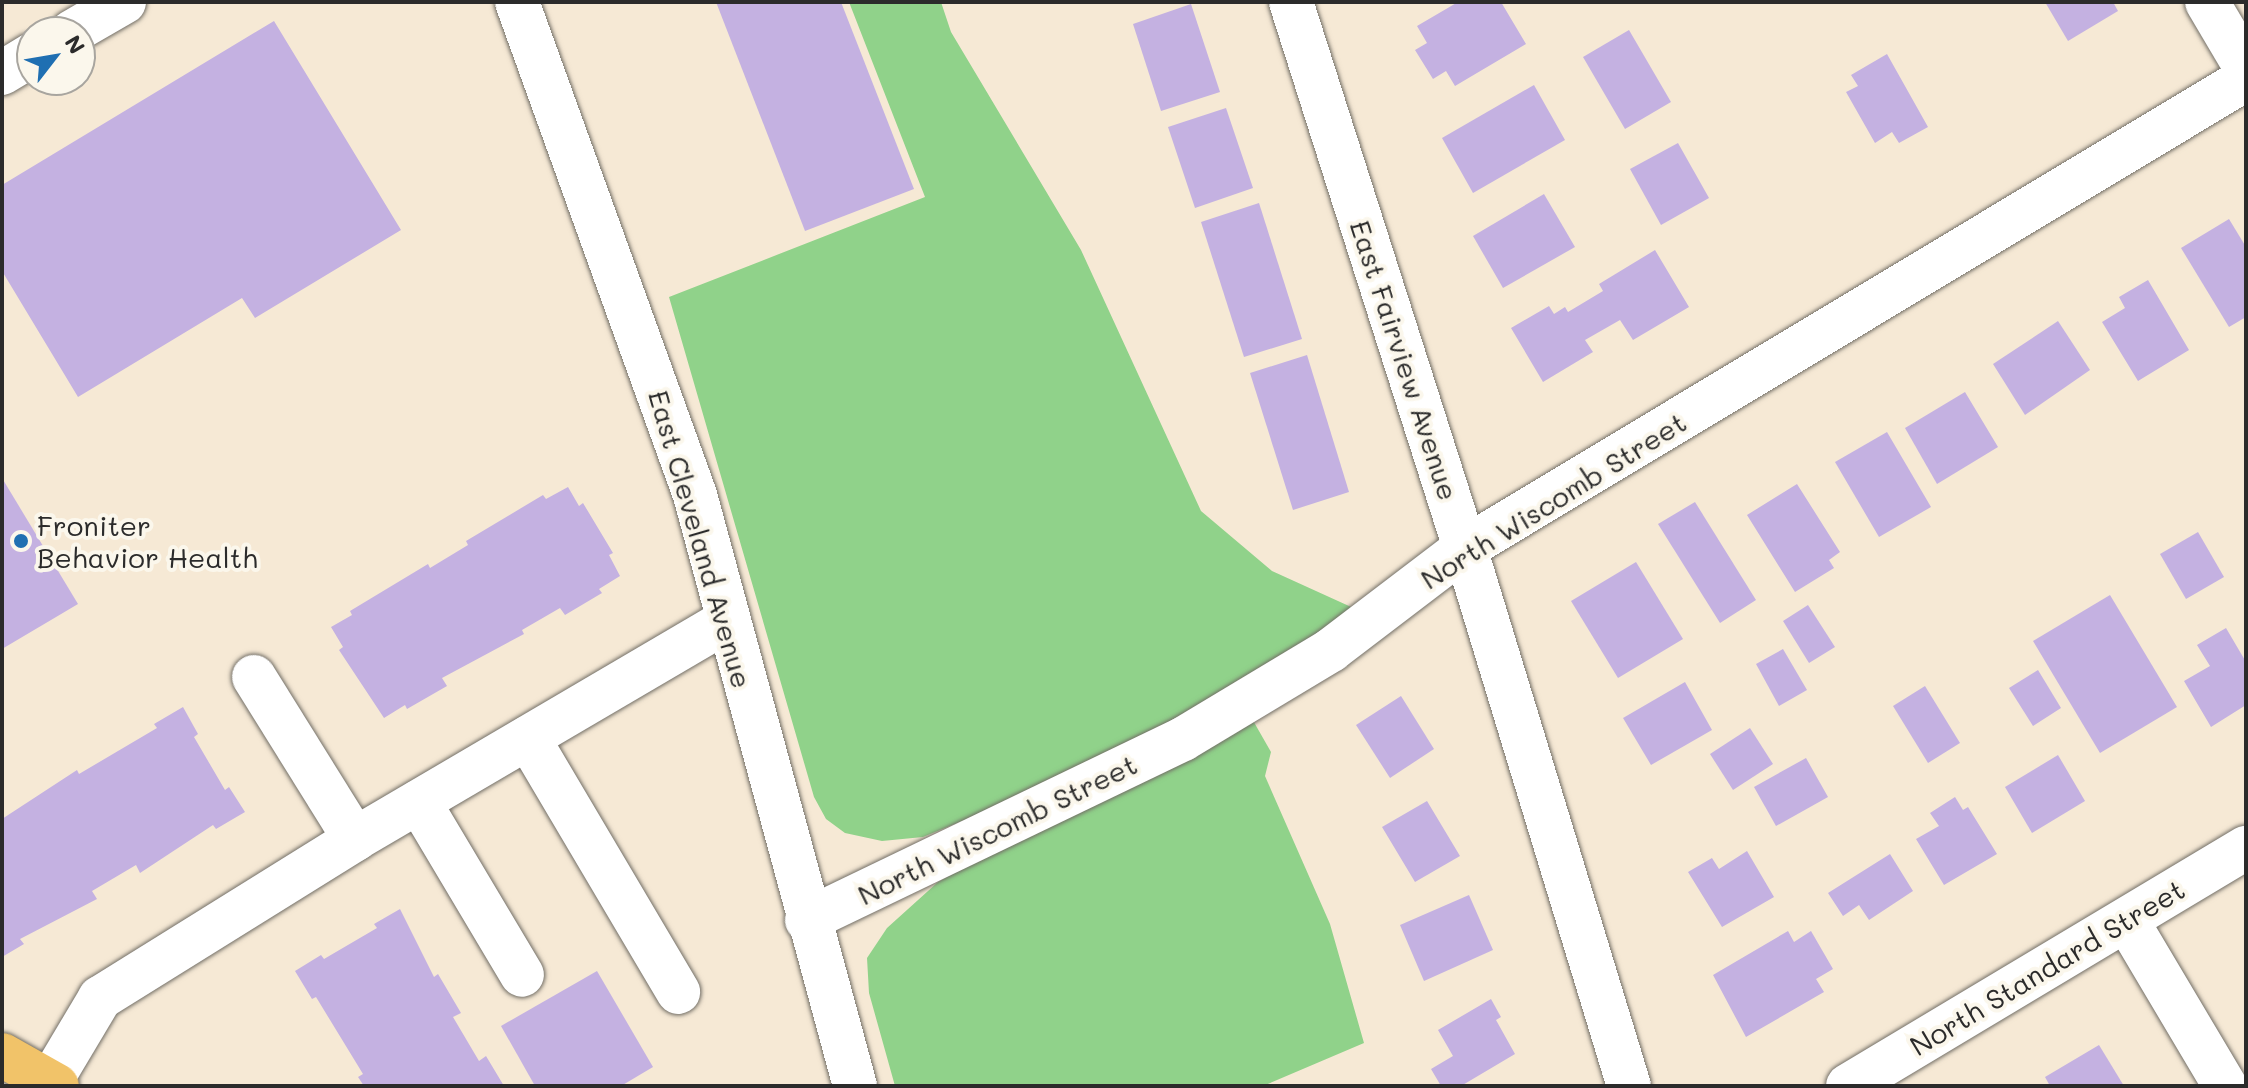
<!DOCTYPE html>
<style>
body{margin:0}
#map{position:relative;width:2248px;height:1088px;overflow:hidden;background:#f6e9d5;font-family:Mali,sans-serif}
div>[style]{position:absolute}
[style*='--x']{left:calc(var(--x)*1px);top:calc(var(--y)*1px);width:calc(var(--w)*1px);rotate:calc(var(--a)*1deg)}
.green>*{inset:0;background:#90d28a}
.building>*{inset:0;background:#c4b1e1}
.roads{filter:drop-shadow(0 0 2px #726e66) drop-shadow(0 0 2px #726e66)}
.minor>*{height:44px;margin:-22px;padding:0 22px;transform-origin:22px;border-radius:22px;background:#fff}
.major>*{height:44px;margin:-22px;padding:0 22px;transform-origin:22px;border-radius:22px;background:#f1c369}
.dots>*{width:22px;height:22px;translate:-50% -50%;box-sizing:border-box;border:4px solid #fbf7ec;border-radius:50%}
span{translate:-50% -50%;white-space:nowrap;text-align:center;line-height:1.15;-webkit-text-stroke:8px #fbf7ec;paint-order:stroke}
.street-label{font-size:28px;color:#2b2b2b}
.poi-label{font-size:28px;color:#2b2b2b}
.left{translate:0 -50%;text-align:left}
.frame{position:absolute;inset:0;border:4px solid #2b2b2b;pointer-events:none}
.north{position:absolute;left:16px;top:16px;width:80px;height:80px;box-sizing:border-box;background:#fbf7ec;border:2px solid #a8a59f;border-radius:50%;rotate:59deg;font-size:22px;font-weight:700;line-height:32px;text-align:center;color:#2b2b2b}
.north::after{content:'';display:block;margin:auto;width:28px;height:36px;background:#1f6fb2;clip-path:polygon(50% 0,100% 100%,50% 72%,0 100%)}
</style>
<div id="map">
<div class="green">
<i style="clip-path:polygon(849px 2px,941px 2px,951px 32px,1081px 250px,1201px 511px,1272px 571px,1360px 611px,1128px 753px,923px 837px,882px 841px,845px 833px,826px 819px,814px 797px,669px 297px,925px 197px)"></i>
<i style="clip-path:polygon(1247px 710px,1271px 752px,1265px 776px,1330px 924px,1364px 1043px,1263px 1086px,895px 1086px,869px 993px,867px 958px,887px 928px,938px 882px)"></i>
</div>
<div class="building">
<i style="clip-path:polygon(716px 2px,841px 2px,914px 189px,805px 231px)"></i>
<i style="clip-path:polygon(1458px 2px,1501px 2px,1526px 44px,1455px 86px,1446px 71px,1433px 79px,1415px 50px,1427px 43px,1417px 26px)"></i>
<i style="clip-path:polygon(2045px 2px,2113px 2px,2118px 11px,2068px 41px)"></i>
<i style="clip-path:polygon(1191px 4px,1220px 92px,1161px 111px,1133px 24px)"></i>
<i style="clip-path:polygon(274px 21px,401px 230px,255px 318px,242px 298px,78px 397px,2px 271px,2px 185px)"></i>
<i style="clip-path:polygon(1629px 30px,1671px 102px,1625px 129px,1583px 57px)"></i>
<i style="clip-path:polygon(1887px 54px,1928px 127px,1899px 143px,1892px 132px,1875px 143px,1846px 92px,1858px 86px,1851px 75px)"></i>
<i style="clip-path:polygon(1534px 85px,1565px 140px,1473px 193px,1442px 138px)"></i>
<i style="clip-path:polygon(1226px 108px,1253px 188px,1195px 208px,1168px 127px)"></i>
<i style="clip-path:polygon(1678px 143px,1709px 198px,1661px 225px,1630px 169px)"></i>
<i style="clip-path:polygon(1544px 194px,1575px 247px,1503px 288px,1473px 236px)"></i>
<i style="clip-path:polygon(1259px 203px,1302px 339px,1244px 357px,1201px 222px)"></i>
<i style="clip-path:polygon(2229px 219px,2246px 247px,2246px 317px,2229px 327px,2181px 248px)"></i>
<i style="clip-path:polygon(1655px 250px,1689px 307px,1633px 340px,1620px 320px,1585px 340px,1593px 352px,1543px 382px,1511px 328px,1549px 306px,1554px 314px,1565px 307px,1568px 312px,1603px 291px,1599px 284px)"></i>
<i style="clip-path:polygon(2148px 280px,2189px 350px,2138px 381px,2102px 322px,2125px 308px,2119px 297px)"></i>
<i style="clip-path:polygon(2058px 321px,2090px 370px,2025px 415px,1993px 364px)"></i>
<i style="clip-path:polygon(1307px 355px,1349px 492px,1293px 510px,1250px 373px)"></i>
<i style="clip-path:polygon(1965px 392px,1998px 447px,1937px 484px,1905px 428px)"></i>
<i style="clip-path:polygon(1887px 432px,1931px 507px,1879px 537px,1835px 462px)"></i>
<i style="clip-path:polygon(2px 478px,78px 604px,2px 649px)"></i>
<i style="clip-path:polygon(1797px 484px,1840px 552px,1829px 560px,1834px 568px,1795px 592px,1747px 515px)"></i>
<i style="clip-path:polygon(568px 487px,579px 506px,583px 503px,613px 553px,609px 555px,620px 576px,599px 589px,602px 593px,565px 615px,560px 608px,522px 630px,524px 634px,442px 678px,447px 686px,407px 709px,405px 705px,384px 718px,339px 650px,343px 647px,331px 627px,352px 615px,350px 611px,428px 564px,430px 568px,468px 545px,466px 541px,543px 495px,546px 499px)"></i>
<i style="clip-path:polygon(1695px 502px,1756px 600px,1720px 623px,1658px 524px)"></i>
<i style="clip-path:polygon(2198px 532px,2224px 577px,2186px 599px,2160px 554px)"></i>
<i style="clip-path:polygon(1636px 562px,1683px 639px,1618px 678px,1571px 601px)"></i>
<i style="clip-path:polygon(2110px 595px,2177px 707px,2100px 753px,2033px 641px)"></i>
<i style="clip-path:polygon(1808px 605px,1835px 647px,1809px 663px,1783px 621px)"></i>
<i style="clip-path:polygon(2226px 628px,2246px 662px,2246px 705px,2211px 727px,2184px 681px,2210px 666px,2197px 645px)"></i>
<i style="clip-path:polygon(1783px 649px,1807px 690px,1779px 706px,1756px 664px)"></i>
<i style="clip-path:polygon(2038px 670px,2061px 708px,2033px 726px,2009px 688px)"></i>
<i style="clip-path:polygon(1685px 682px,1712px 730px,1651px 765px,1623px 718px)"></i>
<i style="clip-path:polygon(1925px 686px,1960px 743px,1928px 763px,1893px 706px)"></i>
<i style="clip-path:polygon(1401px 696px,1434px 749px,1390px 778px,1356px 725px)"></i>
<i style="clip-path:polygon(183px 707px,198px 734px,194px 737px,225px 790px,229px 787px,245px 812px,216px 829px,213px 825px,140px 873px,136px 865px,92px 891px,97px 899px,20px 939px,24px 944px,2px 957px,2px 819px,77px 770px,79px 774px,157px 728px,154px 724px)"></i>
<i style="clip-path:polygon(1750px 728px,1773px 764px,1733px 790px,1710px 754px)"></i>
<i style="clip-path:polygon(2058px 755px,2085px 801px,2032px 833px,2005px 787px)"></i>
<i style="clip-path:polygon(1806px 758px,1828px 797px,1776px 826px,1754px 787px)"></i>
<i style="clip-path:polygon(1955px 797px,1963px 810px,1968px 807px,1997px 854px,1944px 885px,1916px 839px,1939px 826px,1930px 813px)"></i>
<i style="clip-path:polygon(1427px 801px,1460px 856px,1415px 882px,1382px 827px)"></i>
<i style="clip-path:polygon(1747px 851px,1774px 897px,1722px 927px,1688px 872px,1712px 858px,1719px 869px)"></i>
<i style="clip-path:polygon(1890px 854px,1913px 891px,1869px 920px,1859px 905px,1843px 916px,1828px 893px)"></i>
<i style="clip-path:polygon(1469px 895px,1493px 950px,1424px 981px,1400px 925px)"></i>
<i style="clip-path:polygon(400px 909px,434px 977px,438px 974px,461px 1013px,453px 1017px,479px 1061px,486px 1056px,504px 1086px,364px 1086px,358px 1077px,363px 1074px,316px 997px,312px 999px,295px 971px,321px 955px,324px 959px,377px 928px,374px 924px)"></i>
<i style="clip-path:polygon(1788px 931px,1794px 942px,1811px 931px,1833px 969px,1816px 979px,1824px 992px,1746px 1037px,1713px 975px)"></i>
<i style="clip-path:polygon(597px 971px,653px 1067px,621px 1086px,535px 1086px,501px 1026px)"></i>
<i style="clip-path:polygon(1491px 999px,1501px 1017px,1496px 1020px,1515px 1054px,1461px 1086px,1441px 1086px,1431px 1069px,1453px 1056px,1438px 1030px)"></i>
<i style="clip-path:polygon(2099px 1045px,2124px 1086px,2050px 1086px,2045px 1077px)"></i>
</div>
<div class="roads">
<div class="minor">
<i style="--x:517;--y:2;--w:524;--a:70.15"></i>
<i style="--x:695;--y:495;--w:612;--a:74.85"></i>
<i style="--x:1291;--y:2;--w:573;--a:72.32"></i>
<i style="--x:1465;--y:548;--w:562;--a:73.05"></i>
<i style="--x:2207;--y:2;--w:77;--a:59.4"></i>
<i style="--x:72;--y:32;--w:60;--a:-30"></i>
<i style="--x:2;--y:73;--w:35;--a:-31"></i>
<i style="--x:254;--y:677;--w:191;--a:58.1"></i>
<i style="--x:528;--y:738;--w:295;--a:59.4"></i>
<i style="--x:419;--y:802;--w:201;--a:59.2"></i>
<i style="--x:807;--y:920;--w:417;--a:-25.7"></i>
<i style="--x:1183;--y:739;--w:173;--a:-31"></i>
<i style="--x:1331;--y:650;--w:168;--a:-37.3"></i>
<i style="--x:1465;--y:548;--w:911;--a:-30.99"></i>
<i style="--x:2127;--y:921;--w:192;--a:59.3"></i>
<i style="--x:50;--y:1082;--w:98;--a:-59.2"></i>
<i style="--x:100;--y:998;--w:301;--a:-31.9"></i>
<i style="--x:355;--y:839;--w:433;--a:-30.4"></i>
<i style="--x:1848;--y:1086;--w:464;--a:-30.9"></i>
</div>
<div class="major">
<i style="--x:2;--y:1055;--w:63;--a:29.4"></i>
</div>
</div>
<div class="dots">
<i style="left:21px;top:541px;background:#1f6fb2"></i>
</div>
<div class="street-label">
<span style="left:1405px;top:360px;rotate:72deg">East Fairview Avenue</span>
<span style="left:1553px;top:500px;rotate:-32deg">North Wiscomb Street</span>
<span style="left:701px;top:539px;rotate:74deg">East Cleveland Avenue</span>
<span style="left:997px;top:829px;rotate:-26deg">North Wiscomb Street</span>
<span style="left:2047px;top:967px;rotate:-31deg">North Standard Street</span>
</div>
<div class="poi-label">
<span class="left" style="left:37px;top:541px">Froniter<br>Behavior Health</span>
</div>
<div class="frame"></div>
<div class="north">N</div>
</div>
